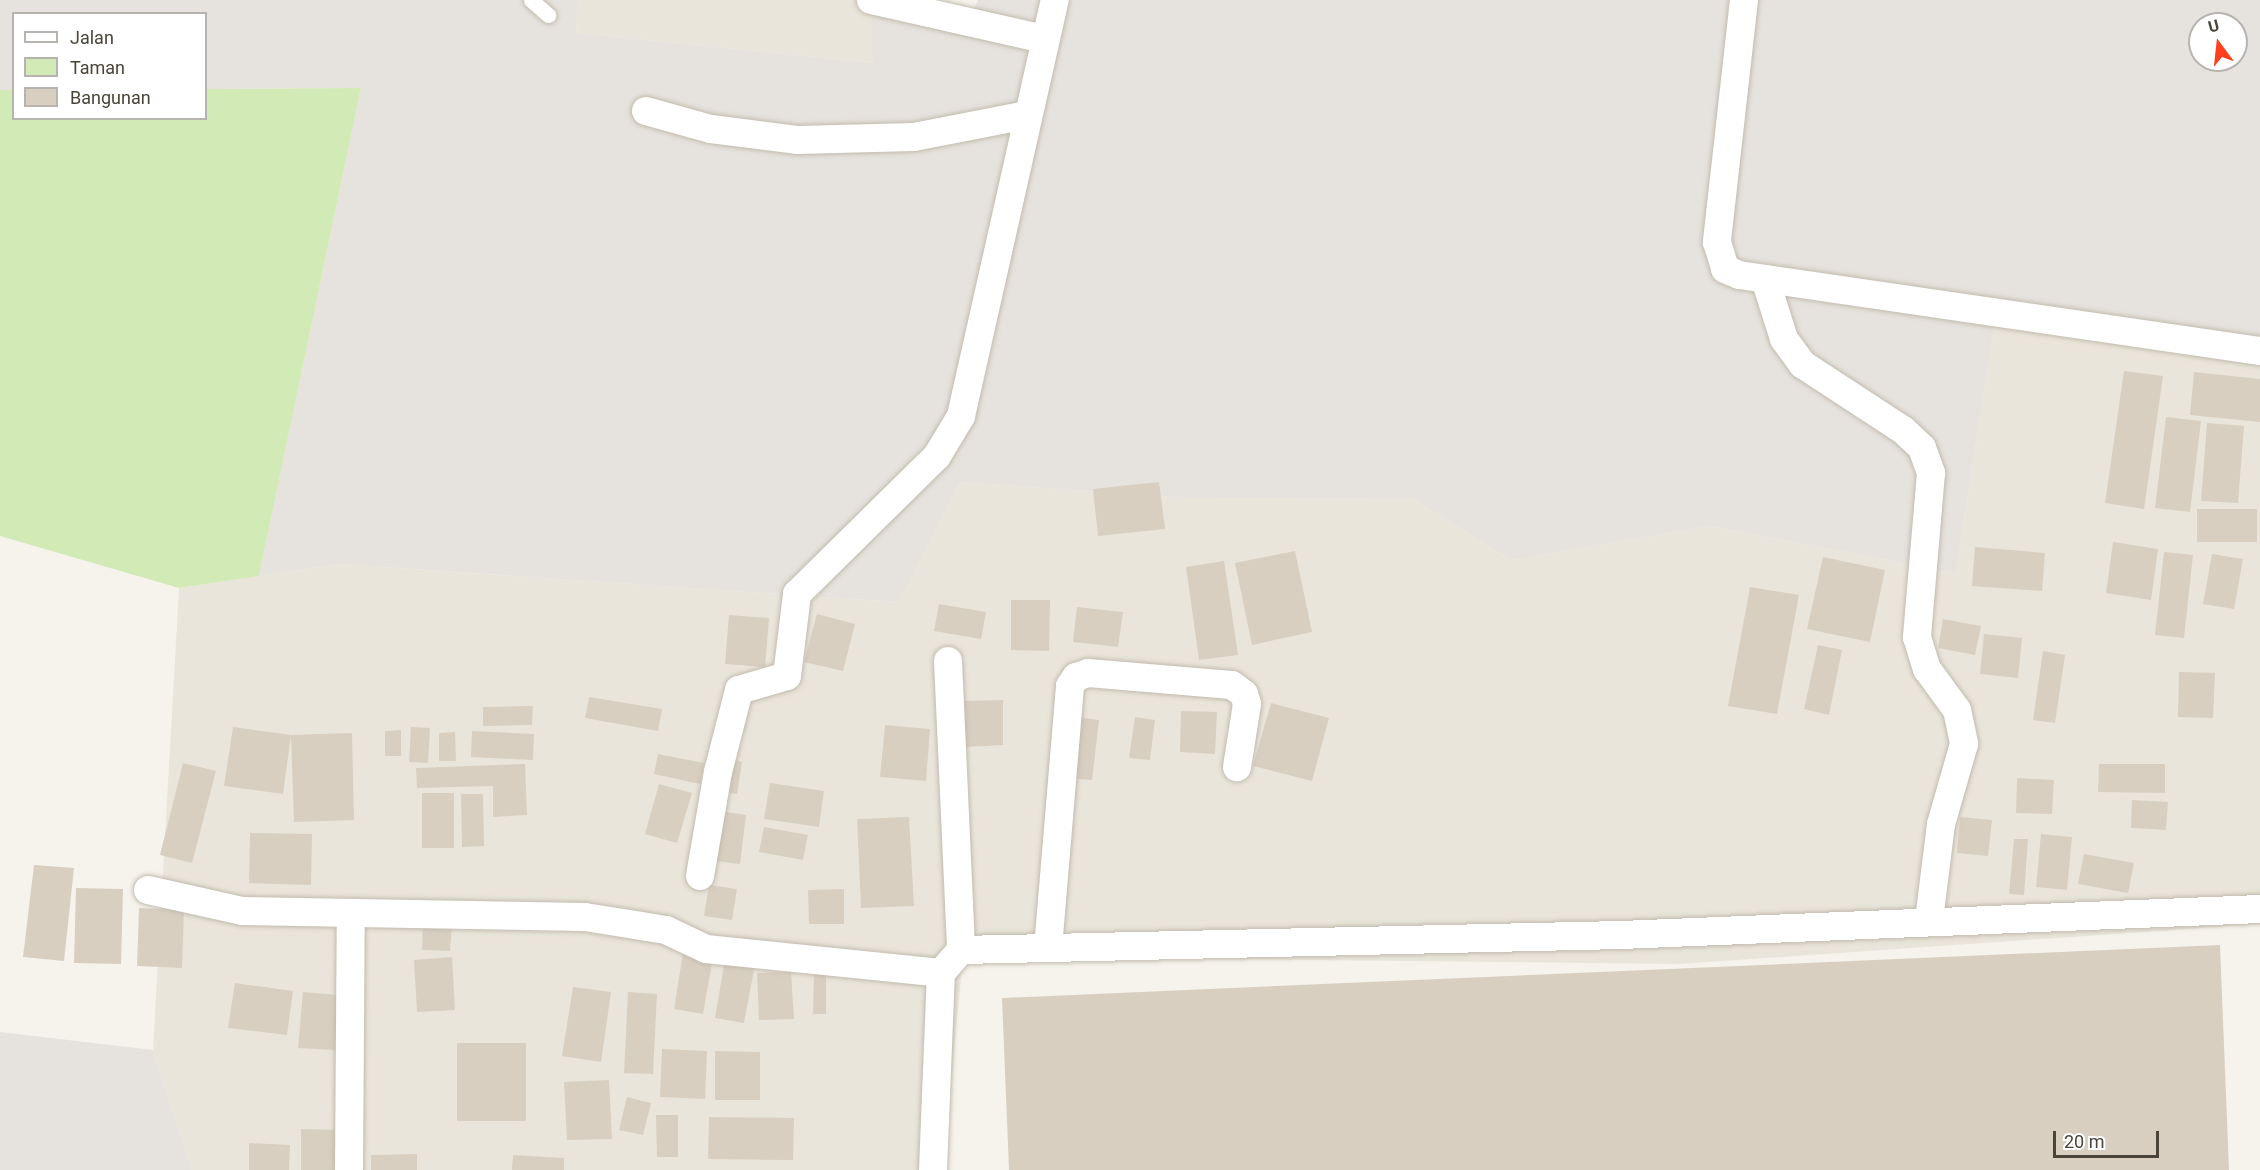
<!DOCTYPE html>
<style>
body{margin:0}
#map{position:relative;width:2260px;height:1170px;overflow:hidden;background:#f6f3ec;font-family:Roboto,sans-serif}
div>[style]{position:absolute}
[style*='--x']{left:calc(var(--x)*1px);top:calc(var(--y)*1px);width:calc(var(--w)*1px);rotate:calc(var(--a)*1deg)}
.residential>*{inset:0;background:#eae5da}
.industrial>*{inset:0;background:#e6e2dd}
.green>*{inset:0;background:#d2eab5}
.building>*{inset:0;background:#d8cfc1}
.roads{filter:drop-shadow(0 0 2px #c2bbae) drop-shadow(0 0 2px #c2bbae)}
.lane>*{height:15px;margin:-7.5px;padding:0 7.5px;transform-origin:7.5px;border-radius:7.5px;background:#fff}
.street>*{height:28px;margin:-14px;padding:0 14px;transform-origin:14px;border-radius:14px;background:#fff}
span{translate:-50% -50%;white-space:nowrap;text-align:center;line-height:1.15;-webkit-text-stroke:4.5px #fff;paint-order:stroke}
.legend{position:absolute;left:12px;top:12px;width:195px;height:108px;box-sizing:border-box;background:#fff;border:2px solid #b7b4b0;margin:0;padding:8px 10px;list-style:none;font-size:18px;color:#4b4439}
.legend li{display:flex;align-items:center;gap:12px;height:30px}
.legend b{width:30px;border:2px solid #b7b4b0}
.north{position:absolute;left:2188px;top:12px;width:60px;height:60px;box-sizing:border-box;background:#fff;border:2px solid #b7b4b0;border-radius:50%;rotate:345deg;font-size:16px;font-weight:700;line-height:24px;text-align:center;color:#4b4439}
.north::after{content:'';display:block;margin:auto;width:21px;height:27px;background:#fc3f1d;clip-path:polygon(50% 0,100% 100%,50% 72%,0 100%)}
.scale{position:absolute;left:2053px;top:1131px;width:106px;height:27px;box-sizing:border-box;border:3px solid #4b4439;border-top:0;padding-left:8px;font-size:18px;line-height:21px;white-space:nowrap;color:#4b4439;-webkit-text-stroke:4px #fff;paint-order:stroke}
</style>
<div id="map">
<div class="residential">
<i style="clip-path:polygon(578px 0,871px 0,874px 63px,576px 33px)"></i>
<i style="clip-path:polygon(1994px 327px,2260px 353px,2260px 924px,1678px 964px,963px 956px,943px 1170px,192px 1170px,153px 1050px,179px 588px,339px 564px,897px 602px,960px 482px,1189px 498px,1413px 499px,1511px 560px,1710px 526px,1956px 573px)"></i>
</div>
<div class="industrial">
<i style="clip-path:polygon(evenodd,0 0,578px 0,576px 33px,873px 63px,871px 0,967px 24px,978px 0,2260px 0,2260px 353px,1994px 327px,1956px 573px,1710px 526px,1511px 560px,1413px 499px,1189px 498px,960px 482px,898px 602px,339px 564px,259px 576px,361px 88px,206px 89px,206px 14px,14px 14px,13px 90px,0 90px,0 0,2200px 24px,2236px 24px,2236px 60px,2200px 60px,2200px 24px)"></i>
<i style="clip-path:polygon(0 1032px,153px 1050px,192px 1170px,0 1170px)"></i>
</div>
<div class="green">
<i style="clip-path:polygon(361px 88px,259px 576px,179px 588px,0 536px,0 90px,13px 90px,14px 118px,206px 118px,206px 89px)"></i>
</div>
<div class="building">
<i style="clip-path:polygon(2124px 371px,2163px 376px,2144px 509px,2105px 503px)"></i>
<i style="clip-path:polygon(2194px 372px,2260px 379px,2260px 422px,2190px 415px)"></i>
<i style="clip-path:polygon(2166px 417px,2201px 421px,2190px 512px,2155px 508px)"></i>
<i style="clip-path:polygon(2207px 423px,2244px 426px,2238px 503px,2201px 501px)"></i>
<i style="clip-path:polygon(1159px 482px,1165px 529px,1098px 536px,1093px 489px)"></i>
<i style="clip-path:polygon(2197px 509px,2257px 509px,2257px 542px,2197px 542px)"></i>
<i style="clip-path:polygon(2113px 542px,2158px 549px,2151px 600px,2106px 593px)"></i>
<i style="clip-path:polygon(1975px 547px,2045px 553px,2042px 591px,1972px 586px)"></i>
<i style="clip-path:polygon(1295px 551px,1312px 632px,1252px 645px,1235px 563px)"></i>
<i style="clip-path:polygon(2164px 552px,2193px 555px,2184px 638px,2155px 635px)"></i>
<i style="clip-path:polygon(2212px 554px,2243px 559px,2234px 609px,2203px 604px)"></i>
<i style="clip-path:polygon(1823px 557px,1885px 570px,1870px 642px,1807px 629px)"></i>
<i style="clip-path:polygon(1224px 561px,1238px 655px,1199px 660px,1186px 567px)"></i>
<i style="clip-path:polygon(1750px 587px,1799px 595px,1777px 714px,1728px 706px)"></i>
<i style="clip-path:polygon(1011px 600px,1050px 600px,1049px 651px,1011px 650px)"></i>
<i style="clip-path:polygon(939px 604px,986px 612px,981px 639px,934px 631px)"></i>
<i style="clip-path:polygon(1077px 607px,1123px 612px,1118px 647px,1073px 642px)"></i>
<i style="clip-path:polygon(817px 614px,855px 624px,843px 671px,804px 662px)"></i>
<i style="clip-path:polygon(729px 615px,769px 618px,765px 667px,725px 664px)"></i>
<i style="clip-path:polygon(1943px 619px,1981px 626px,1975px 655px,1938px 648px)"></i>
<i style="clip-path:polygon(1984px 634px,2022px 638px,2018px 678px,1980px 674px)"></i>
<i style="clip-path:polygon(1818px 645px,1842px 650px,1829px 715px,1804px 709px)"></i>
<i style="clip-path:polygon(2043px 651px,2065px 655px,2055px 723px,2033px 720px)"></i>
<i style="clip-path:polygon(2179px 672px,2215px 673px,2213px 718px,2178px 717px)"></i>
<i style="clip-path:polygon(589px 697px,662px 709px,658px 731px,585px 718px)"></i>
<i style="clip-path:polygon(1003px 700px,1003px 745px,965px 747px,964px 701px)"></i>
<i style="clip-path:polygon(1271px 703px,1329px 718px,1312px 781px,1253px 766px)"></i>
<i style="clip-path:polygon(533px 706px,532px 725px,483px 726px,483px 707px)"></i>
<i style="clip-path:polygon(1181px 711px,1217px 712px,1215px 754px,1180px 752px)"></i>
<i style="clip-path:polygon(1076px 717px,1099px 720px,1092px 780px,1068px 778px)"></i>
<i style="clip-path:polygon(1135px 717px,1155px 720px,1150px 760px,1129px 758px)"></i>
<i style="clip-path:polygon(885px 725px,930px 729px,926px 781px,880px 777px)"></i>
<i style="clip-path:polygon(233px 727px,291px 735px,283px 794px,224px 786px)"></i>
<i style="clip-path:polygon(411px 727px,430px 728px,428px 763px,409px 762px)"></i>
<i style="clip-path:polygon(401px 730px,401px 756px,385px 756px,385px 731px)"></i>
<i style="clip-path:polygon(472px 731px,534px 734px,533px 760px,471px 757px)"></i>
<i style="clip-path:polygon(455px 732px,456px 761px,439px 761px,439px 733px)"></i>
<i style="clip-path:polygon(352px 733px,354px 820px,294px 822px,291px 735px)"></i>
<i style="clip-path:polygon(658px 754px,704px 763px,700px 784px,654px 774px)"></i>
<i style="clip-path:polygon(725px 759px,742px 762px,737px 794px,719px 791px)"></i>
<i style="clip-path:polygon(183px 763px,216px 771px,192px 863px,160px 855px)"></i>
<i style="clip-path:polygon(525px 764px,527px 815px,493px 817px,493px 786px,417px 788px,416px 768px)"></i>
<i style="clip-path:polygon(2099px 764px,2165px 764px,2165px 793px,2098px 792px)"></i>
<i style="clip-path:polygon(2017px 778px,2054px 780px,2052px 814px,2016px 813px)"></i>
<i style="clip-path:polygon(770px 783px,824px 791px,819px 827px,764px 819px)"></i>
<i style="clip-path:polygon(659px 784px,692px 793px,677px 843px,645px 834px)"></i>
<i style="clip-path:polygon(422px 793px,454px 793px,454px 848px,422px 848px)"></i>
<i style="clip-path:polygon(461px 794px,483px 794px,484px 846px,462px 847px)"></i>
<i style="clip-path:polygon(2132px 800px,2168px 802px,2166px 830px,2131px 828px)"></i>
<i style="clip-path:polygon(712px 810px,746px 815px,740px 864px,706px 860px)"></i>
<i style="clip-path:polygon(909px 817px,914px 906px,861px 908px,857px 819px)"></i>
<i style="clip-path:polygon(1960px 817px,1992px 820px,1988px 856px,1957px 853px)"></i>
<i style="clip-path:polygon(764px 827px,808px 835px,803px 860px,759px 852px)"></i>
<i style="clip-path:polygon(250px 833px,312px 834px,311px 885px,249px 883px)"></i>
<i style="clip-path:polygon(2041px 834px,2072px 837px,2067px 890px,2036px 887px)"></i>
<i style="clip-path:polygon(2014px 839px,2028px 839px,2024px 895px,2009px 894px)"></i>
<i style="clip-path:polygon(2084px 854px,2134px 863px,2128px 893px,2078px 884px)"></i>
<i style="clip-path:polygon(34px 865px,74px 868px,64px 961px,23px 957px)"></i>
<i style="clip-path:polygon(709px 885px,737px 889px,732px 920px,704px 916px)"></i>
<i style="clip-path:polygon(76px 888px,123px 889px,121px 964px,74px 963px)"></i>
<i style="clip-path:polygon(844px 889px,844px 924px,809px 924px,808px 890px)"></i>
<i style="clip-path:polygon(139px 908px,184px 910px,182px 968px,137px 966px)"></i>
<i style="clip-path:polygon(423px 921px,452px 923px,450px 951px,422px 950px)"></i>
<i style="clip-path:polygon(2220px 945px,2229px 1170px,1009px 1170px,1002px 998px)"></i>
<i style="clip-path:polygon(683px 953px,713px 958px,703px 1014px,674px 1009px)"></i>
<i style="clip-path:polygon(452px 957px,455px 1010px,417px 1012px,414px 960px)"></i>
<i style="clip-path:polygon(725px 959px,755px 965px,744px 1023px,715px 1018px)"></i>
<i style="clip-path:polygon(791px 972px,794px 1019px,759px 1020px,757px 973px)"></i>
<i style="clip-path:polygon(814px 972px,826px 972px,826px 1014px,813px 1014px)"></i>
<i style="clip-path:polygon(235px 983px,293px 991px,287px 1035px,228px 1028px)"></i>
<i style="clip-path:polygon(573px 987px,611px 992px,601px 1062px,562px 1056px)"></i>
<i style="clip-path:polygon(303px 992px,339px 995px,335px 1050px,298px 1048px)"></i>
<i style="clip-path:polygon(628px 992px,657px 994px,653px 1074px,624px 1073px)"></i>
<i style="clip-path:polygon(457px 1043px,526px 1043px,526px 1121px,457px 1121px)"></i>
<i style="clip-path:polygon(662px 1049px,707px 1051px,705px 1099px,660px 1097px)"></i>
<i style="clip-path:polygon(715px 1051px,760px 1052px,760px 1100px,715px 1100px)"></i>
<i style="clip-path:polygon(609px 1080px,612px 1139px,567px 1140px,564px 1082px)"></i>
<i style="clip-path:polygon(627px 1097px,651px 1103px,643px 1135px,619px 1130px)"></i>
<i style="clip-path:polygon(656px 1115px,678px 1115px,678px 1157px,657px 1157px)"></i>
<i style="clip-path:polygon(709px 1117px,794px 1118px,793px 1160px,708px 1159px)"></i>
<i style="clip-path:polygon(301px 1129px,340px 1130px,340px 1170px,301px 1170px)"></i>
<i style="clip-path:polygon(249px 1143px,290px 1145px,289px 1170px,249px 1170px)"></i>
<i style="clip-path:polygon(417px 1154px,417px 1170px,371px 1170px,371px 1155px)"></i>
<i style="clip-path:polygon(513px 1155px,564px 1158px,564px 1170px,512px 1170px)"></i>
</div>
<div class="roads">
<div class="lane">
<i style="--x:531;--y:0;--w:23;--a:41"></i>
</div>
<div class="street">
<i style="--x:871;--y:0;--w:177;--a:12.7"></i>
<i style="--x:1744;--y:0;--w:244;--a:96.4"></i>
<i style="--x:1717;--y:242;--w:28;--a:73"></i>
<i style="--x:1725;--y:269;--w:15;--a:23"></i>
<i style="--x:1739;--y:275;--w:527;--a:8.3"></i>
<i style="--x:646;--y:111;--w:67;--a:15.5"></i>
<i style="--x:711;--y:129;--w:88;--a:7.2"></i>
<i style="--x:798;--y:140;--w:116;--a:-1.5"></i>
<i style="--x:914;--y:137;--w:115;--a:-11"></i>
<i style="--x:1765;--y:279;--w:63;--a:72.4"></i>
<i style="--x:1784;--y:339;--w:31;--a:54"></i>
<i style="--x:1802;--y:364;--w:121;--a:33.2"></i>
<i style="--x:1903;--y:430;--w:26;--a:43"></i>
<i style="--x:1922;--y:448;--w:27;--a:70"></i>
<i style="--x:1931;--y:473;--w:165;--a:94.9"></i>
<i style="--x:1917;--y:637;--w:34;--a:73"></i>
<i style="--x:1927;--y:669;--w:51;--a:53.8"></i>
<i style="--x:1957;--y:710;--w:35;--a:78"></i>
<i style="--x:1964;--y:744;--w:83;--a:106"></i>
<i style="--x:1941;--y:824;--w:98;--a:97.1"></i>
<i style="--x:948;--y:661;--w:289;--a:87.4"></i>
<i style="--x:700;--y:876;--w:106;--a:-80.2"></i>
<i style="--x:718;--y:772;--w:85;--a:-75.6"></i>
<i style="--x:739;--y:690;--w:50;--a:-16.3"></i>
<i style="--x:787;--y:676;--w:83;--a:-83"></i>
<i style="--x:797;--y:594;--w:197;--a:-44.6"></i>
<i style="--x:937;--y:456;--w:47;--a:-59"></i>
<i style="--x:961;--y:416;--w:426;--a:-77.3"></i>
<i style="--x:148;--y:890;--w:96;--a:12.6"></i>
<i style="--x:242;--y:911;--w:343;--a:1"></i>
<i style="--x:585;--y:917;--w:82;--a:9.1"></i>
<i style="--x:666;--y:930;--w:44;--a:25.4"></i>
<i style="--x:706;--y:949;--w:236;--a:5.8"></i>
<i style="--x:941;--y:973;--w:30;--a:-49"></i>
<i style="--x:961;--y:950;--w:660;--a:-1.3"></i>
<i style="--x:1621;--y:935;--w:640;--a:-2.33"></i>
<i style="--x:1048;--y:948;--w:263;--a:-85.2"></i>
<i style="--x:1070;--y:686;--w:11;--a:-56"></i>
<i style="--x:1076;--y:677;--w:13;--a:-18"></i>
<i style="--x:1088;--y:673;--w:144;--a:4.8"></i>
<i style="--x:1232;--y:685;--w:15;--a:37"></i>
<i style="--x:1244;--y:694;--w:10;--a:73"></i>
<i style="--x:1247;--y:704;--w:64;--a:99"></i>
<i style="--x:349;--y:1170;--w:256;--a:-89.6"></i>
<i style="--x:933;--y:1170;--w:197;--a:-87.7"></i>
</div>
</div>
<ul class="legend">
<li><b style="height:8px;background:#fff"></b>Jalan</li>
<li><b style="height:16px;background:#d2eab5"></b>Taman</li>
<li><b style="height:16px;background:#d8cfc1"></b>Bangunan</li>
</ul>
<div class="north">U</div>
<div class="scale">20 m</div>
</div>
